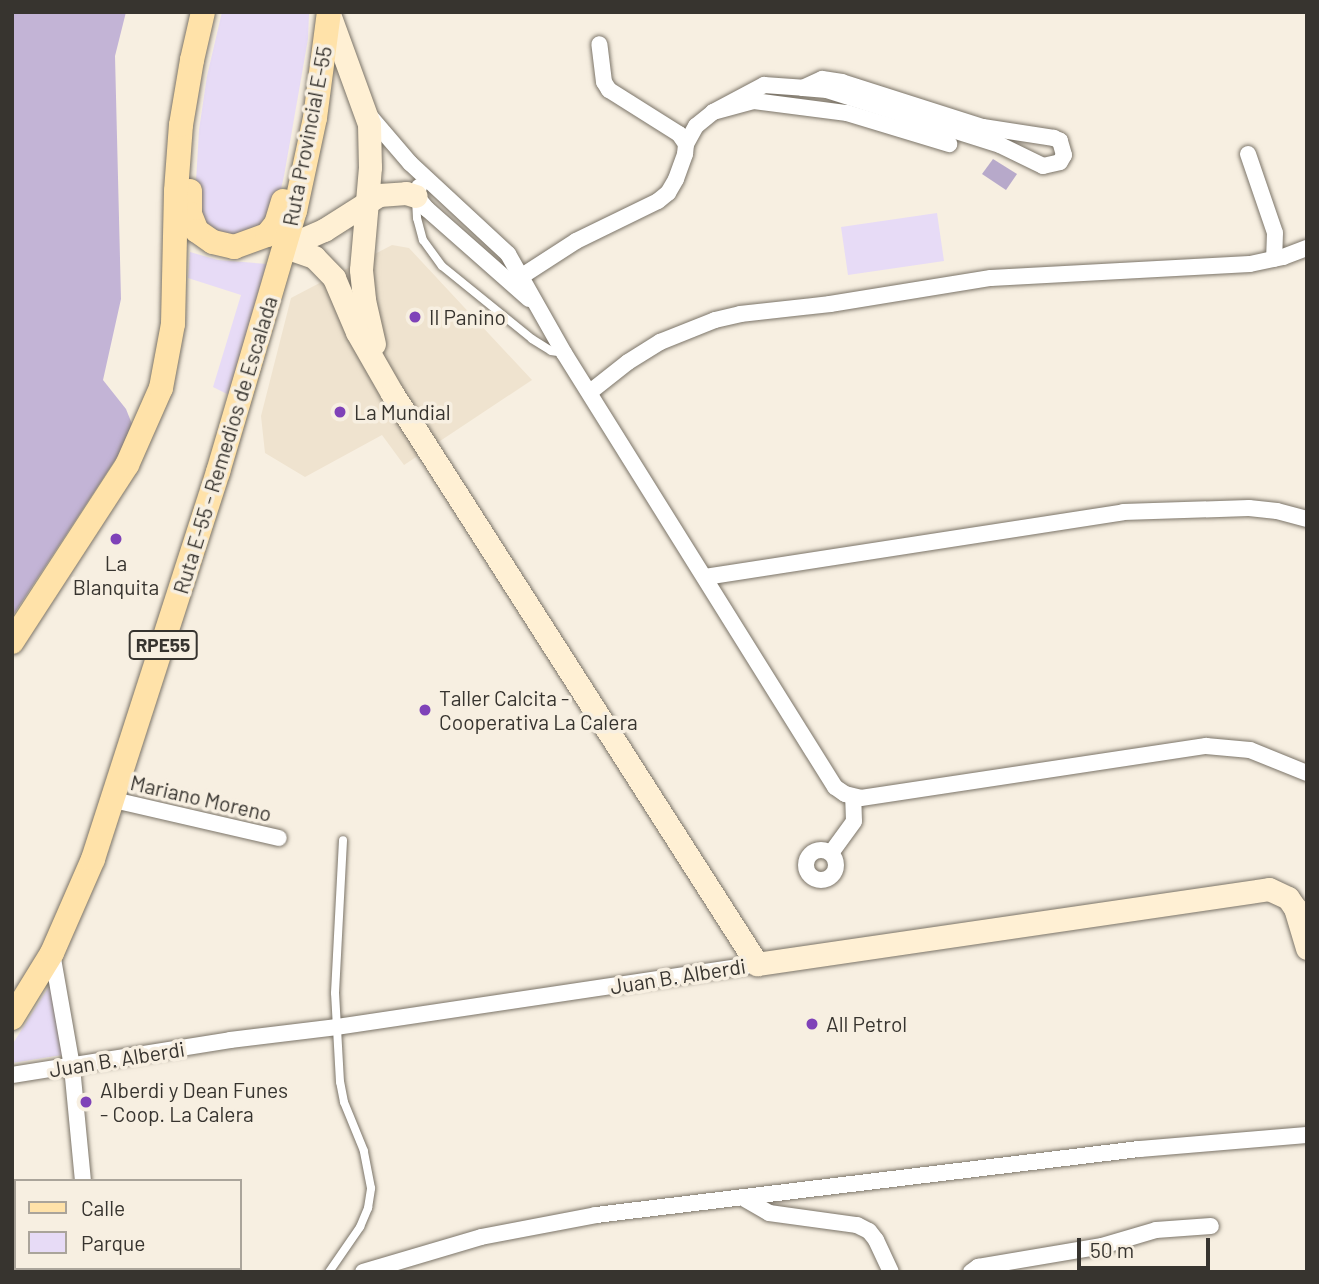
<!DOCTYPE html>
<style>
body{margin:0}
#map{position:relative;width:1319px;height:1284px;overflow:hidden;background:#f7efe1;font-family:Barlow,sans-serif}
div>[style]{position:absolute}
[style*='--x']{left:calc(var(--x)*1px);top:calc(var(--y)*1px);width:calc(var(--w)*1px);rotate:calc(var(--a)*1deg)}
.built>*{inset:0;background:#efe3cf}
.green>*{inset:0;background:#e7dbf6}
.forest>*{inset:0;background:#c3b4d6}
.water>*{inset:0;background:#b7a9ca}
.roads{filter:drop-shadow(0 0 2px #7b7468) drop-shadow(0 0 2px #7b7468)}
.lane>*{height:8px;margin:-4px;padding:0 4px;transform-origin:4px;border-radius:4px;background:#fff}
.street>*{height:16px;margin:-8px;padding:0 8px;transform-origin:8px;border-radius:8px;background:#fff}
.street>.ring{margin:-8px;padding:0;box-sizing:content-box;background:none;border:16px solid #fff;border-radius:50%}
.secondary>*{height:23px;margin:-11.5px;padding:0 11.5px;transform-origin:11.5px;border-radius:11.5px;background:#fff0d4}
.primary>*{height:24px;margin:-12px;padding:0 12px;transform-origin:12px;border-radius:12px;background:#ffe2a9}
.dots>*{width:19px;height:19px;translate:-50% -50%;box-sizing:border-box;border:4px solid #f7efe1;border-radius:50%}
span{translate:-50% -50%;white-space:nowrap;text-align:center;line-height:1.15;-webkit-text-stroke:7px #f7efe1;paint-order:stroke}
.shield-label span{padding:2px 5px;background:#f7efe1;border:2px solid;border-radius:5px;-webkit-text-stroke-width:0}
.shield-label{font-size:19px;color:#37342f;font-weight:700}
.street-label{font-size:21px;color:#37342f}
.poi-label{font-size:21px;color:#37342f}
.left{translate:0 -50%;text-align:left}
.frame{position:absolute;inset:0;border:14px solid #37342f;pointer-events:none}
.legend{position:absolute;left:14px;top:1179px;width:228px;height:91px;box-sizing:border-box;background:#f7efe1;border:2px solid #aaa49a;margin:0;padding:9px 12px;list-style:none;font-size:21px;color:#37342f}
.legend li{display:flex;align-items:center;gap:14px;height:35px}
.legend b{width:35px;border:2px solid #aaa49a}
.scale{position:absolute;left:1077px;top:1238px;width:133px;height:32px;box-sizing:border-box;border:4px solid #37342f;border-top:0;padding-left:9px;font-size:21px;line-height:24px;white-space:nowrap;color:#37342f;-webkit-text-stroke:5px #f7efe1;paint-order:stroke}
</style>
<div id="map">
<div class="built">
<i style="clip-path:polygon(392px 245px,409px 248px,532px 380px,404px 465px,382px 435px,305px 477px,265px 453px,261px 416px,291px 298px)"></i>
<i style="clip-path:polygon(12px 1210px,16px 1210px,16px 1268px,85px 1268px,85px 1272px,12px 1272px)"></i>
</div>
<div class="green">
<i style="clip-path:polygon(222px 12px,309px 14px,308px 39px,284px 176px,277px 206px,254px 235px,222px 235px,205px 223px,195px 199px,199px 130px,207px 76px)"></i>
<i style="clip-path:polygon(937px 213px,944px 261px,848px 275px,841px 227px)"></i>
<i style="clip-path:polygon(190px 252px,218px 260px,267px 264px,231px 396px,213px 387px,241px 295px,188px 278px)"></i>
<i style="clip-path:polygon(50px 985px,62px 1055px,12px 1063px,12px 1045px)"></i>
</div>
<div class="forest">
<i style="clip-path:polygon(12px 12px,126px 12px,115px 56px,121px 299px,103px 380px,126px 409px,132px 424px,119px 454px,12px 617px)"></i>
</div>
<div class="water">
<i style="clip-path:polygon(993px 159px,1017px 174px,1006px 190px,982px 174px)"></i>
</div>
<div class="roads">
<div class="lane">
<i style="--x:416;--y:199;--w:19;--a:87"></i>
<i style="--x:417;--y:218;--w:23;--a:75"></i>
<i style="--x:423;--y:240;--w:32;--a:54"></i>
<i style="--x:442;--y:266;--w:116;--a:39"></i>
<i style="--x:532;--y:339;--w:22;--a:32"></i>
<i style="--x:551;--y:351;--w:12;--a:9"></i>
<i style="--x:329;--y:1272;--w:55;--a:-55.4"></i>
<i style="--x:360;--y:1227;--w:21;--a:-67"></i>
<i style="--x:368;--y:1208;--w:20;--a:-81"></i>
<i style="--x:371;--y:1188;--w:38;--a:-101"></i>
<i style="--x:364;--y:1151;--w:53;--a:-112.2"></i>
<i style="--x:344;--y:1102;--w:20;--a:-101"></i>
<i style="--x:340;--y:1082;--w:89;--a:-93.2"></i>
<i style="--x:335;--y:993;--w:153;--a:-87"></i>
</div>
<div class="street">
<i style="--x:713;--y:112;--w:58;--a:-27.9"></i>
<i style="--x:764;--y:85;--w:39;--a:4"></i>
<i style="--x:803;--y:88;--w:24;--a:5"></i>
<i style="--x:827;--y:90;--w:182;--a:17.6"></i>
<i style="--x:1000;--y:145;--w:48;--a:26"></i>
<i style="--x:1043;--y:166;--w:17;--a:-13"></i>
<i style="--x:1060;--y:162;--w:8;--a:-60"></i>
<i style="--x:1064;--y:155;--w:15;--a:-106"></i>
<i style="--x:1060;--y:141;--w:7;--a:-153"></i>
<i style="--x:1054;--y:138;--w:72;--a:-171.2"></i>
<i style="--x:983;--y:127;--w:148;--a:-162.3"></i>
<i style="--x:842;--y:82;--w:20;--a:-171"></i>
<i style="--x:822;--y:79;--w:21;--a:155"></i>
<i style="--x:368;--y:114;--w:65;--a:49.4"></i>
<i style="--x:410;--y:163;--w:134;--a:42.9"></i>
<i style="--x:508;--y:254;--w:114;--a:60.5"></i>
<i style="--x:564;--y:353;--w:512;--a:58.02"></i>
<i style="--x:835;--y:787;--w:12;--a:35"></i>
<i style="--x:845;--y:794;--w:16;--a:14"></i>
<i style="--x:861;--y:798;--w:349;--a:-8.6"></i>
<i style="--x:1206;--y:746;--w:44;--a:5.2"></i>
<i style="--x:1250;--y:750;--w:61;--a:22"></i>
<i style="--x:686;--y:144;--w:21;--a:-61"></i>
<i style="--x:696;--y:126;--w:22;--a:-39"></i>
<i style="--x:713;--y:112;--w:42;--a:-15"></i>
<i style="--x:754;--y:101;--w:94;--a:7.4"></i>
<i style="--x:847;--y:113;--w:107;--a:16.9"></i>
<i style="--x:1248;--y:154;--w:83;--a:71.1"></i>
<i style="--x:1275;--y:233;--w:26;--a:92"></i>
<i style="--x:419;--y:187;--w:9;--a:108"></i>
<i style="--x:416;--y:196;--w:17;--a:50"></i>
<i style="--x:427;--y:209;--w:136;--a:41.4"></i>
<i style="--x:522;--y:276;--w:64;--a:-32.9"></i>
<i style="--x:576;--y:241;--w:91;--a:-26"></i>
<i style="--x:658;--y:201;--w:13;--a:-39"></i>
<i style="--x:668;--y:193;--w:16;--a:-60"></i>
<i style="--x:676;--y:179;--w:27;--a:-70"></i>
<i style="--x:685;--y:154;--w:10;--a:-84"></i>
<i style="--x:686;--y:144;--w:12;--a:-125"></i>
<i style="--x:679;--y:134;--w:83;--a:-147.8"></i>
<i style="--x:609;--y:90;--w:9;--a:-122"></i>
<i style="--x:604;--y:82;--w:38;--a:-97"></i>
<i style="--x:590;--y:392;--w:48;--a:-38.3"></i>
<i style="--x:628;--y:362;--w:38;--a:-32"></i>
<i style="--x:660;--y:342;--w:59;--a:-21.8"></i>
<i style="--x:715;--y:320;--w:26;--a:-13"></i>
<i style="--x:740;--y:314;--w:91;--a:-6.3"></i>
<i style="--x:830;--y:304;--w:163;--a:-9.2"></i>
<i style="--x:991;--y:278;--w:259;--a:-3.1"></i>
<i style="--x:1250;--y:264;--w:34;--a:-12"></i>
<i style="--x:1283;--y:257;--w:26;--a:-21"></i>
<i style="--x:705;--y:577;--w:423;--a:-8.8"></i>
<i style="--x:1123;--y:512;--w:126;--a:-1.8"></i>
<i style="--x:1249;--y:508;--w:28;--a:6"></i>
<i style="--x:1277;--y:511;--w:31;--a:15"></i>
<i style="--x:114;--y:800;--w:169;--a:13"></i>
<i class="ring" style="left:806px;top:850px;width:14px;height:14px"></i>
<i style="--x:831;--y:853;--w:39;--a:-54"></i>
<i style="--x:854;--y:821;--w:24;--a:-92"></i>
<i style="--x:52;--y:953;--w:116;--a:80"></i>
<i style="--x:72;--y:1067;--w:115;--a:84.5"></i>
<i style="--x:12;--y:1075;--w:221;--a:-9.1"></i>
<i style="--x:230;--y:1040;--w:108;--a:-6.9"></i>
<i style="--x:337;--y:1027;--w:425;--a:-8.5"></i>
<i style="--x:745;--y:1199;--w:28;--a:30"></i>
<i style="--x:769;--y:1213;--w:89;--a:7.8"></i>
<i style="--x:857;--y:1225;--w:13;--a:27"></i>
<i style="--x:869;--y:1231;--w:11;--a:52"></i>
<i style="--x:876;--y:1240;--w:35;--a:65"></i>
<i style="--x:91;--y:1268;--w:4;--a:76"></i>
<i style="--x:363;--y:1272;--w:123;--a:-16.5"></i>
<i style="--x:481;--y:1237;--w:117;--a:-10.8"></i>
<i style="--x:596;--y:1215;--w:547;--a:-6.93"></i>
<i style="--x:1139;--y:1149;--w:169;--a:-4.8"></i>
<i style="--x:971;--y:1272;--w:9;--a:-36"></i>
<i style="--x:978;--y:1267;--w:126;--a:-9.6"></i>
<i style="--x:1102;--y:1246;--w:56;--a:-16.5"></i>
<i style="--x:1156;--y:1230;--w:55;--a:-4.2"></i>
</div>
<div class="secondary">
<i style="--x:329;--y:14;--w:117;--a:70"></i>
<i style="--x:369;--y:124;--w:43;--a:88.7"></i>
<i style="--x:370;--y:167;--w:103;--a:95"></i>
<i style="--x:361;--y:270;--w:30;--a:84"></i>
<i style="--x:364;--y:300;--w:45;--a:77.2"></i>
<i style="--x:285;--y:247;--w:31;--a:19"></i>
<i style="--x:314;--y:257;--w:29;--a:46"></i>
<i style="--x:334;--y:278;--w:59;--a:66.9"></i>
<i style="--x:357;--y:332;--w:70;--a:60.2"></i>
<i style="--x:392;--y:393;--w:678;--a:57.41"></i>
<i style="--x:757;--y:964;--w:517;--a:-8.33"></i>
<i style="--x:1269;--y:889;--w:21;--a:25"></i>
<i style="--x:1288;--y:898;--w:12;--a:55"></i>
<i style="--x:1295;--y:908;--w:42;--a:73.3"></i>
<i style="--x:285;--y:247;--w:43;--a:-23.6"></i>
<i style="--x:324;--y:230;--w:65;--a:-32.5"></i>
<i style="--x:379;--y:195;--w:27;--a:-4"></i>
<i style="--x:406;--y:193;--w:10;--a:17"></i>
</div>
<div class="primary">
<i style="--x:190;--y:191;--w:23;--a:90"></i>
<i style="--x:190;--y:214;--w:18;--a:68"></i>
<i style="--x:197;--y:231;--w:19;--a:35"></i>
<i style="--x:213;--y:242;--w:22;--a:13"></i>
<i style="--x:234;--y:247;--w:35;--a:-20"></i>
<i style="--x:267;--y:235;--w:14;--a:-51"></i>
<i style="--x:276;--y:224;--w:24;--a:-73"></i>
<i style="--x:12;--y:642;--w:211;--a:-57"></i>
<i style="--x:127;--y:465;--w:84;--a:-66.2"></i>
<i style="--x:161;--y:388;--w:65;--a:-79.4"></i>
<i style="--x:173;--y:324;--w:133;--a:-88.7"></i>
<i style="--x:176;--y:191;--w:66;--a:-85.7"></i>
<i style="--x:181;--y:125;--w:66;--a:-80.4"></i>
<i style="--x:192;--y:60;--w:49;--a:-77.1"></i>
<i style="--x:12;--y:1018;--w:76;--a:-58.4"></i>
<i style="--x:52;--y:953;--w:103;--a:-66.4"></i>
<i style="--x:93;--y:859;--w:407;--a:-72.1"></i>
<i style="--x:218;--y:472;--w:272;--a:-73.6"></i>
<i style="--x:295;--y:211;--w:95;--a:-77.9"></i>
<i style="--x:315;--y:118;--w:107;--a:-82.5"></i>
</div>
</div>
<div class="dots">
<i style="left:415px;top:317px;background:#7f42b8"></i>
<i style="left:340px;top:412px;background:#7f42b8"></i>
<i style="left:116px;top:539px;background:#7f42b8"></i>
<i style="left:425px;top:710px;background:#7f42b8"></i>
<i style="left:812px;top:1024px;background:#7f42b8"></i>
<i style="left:86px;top:1102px;background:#7f42b8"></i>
</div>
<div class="shield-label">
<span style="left:163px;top:645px">RPE55</span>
</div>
<div class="street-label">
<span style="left:307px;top:136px;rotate:-79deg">Ruta Provincial E-55</span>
<span style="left:225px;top:445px;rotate:-73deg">Ruta E-55 - Remedios de Escalada</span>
<span style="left:201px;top:798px;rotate:13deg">Mariano Moreno</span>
<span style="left:678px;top:976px;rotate:-9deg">Juan B. Alberdi</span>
<span style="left:117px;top:1059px;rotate:-9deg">Juan B. Alberdi</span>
</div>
<div class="poi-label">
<span class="left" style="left:429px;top:317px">Il Panino</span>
<span class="left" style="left:354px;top:412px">La Mundial</span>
<span style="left:116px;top:575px">La<br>Blanquita</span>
<span class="left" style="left:439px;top:710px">Taller Calcita -<br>Cooperativa La Calera</span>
<span class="left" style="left:826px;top:1024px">All Petrol</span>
<span class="left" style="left:100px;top:1102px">Alberdi y Dean Funes<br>- Coop. La Calera</span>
</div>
<div class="frame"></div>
<ul class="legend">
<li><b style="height:9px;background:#ffe2a9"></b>Calle</li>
<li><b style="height:19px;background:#e7dbf6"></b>Parque</li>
</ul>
<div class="scale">50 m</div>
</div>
